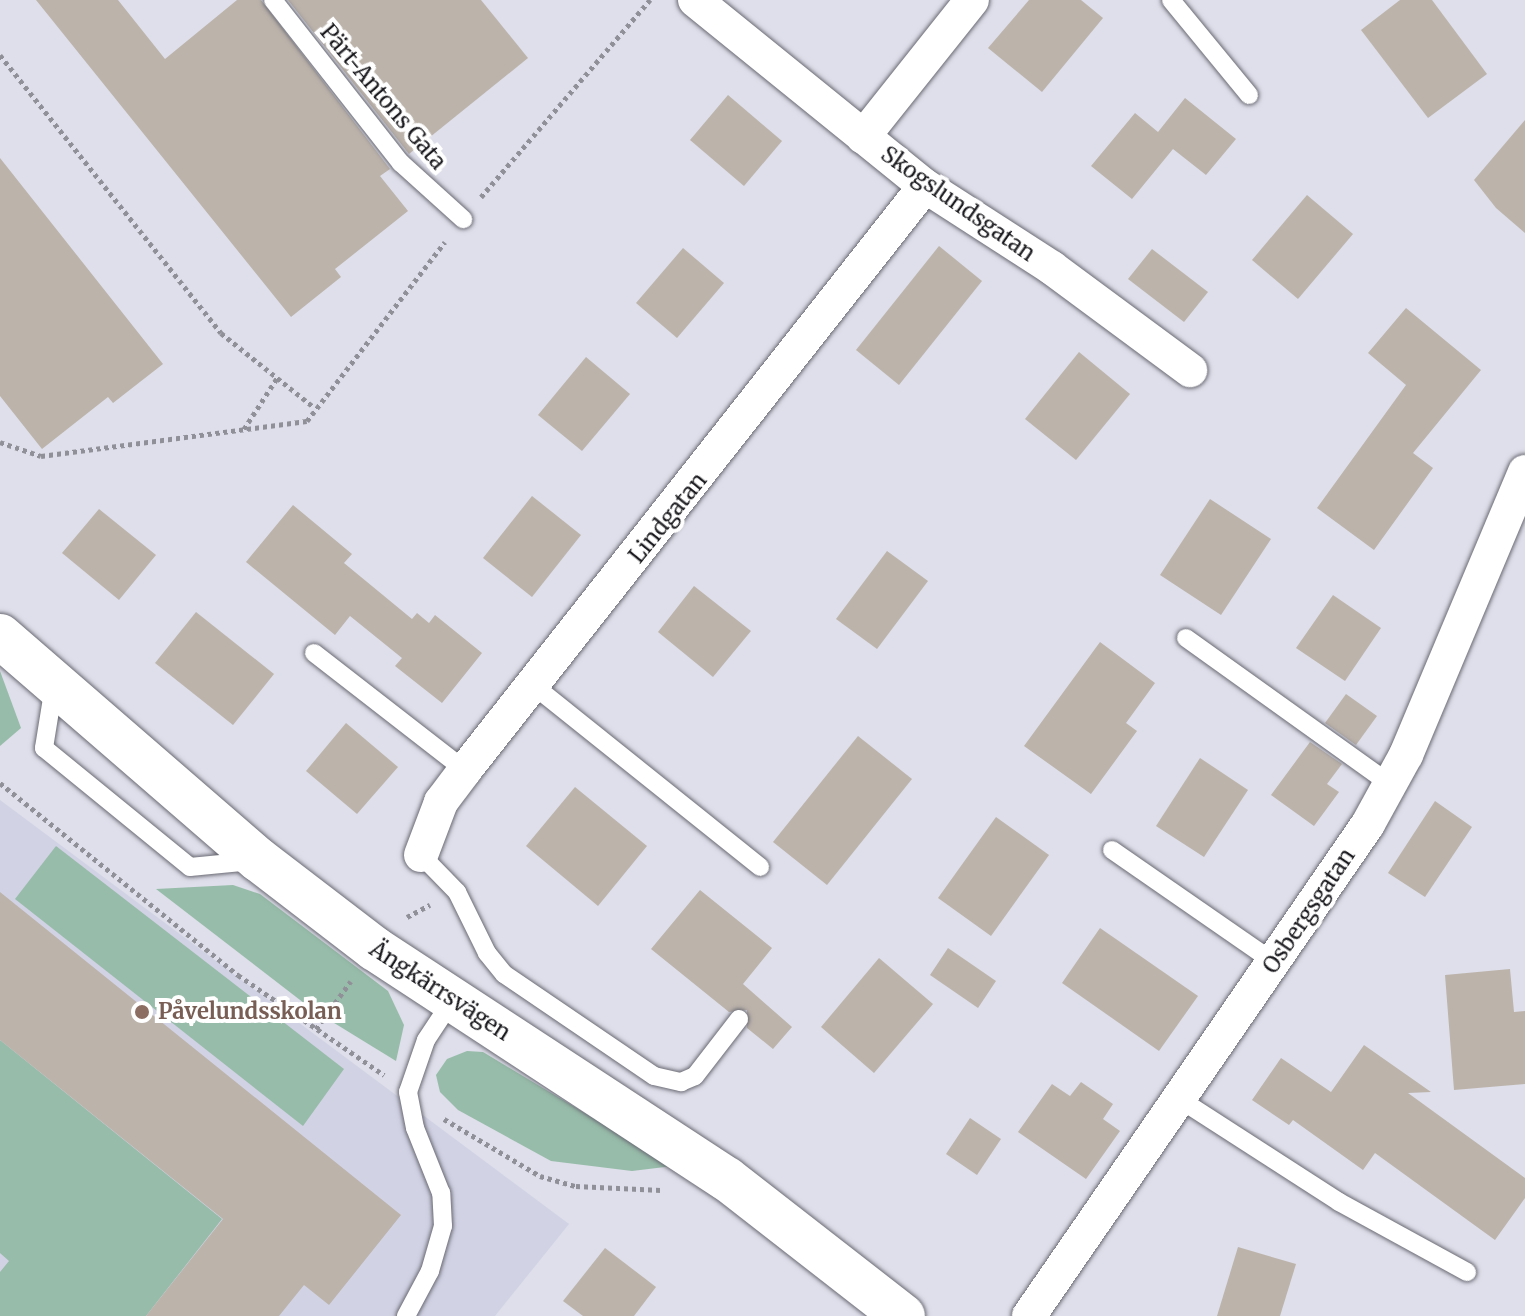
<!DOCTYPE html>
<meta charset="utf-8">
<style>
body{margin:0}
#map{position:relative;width:1525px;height:1316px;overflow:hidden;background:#dedfea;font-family:Merriweather,serif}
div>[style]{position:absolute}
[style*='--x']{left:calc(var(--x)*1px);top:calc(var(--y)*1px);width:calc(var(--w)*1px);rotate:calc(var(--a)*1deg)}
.built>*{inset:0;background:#d1d2e4}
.green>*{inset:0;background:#97bca9}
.building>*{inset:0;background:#bcb3ab}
.path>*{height:5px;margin-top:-2.5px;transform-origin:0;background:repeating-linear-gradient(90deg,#909099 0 4px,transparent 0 8px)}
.roads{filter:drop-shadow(0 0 2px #6a6a74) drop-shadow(0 0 2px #6a6a74)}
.lane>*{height:18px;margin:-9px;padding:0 9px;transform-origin:9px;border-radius:9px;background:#fff}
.street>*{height:34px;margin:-17px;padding:0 17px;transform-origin:17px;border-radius:17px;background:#fff}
.secondary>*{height:44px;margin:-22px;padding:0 22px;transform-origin:22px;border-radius:22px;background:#fff}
.dots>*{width:22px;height:22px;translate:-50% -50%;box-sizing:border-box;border:4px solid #fff;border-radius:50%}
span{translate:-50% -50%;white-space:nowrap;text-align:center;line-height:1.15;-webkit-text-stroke:8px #fff;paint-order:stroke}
.street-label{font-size:22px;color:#1b1b1f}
.education-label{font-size:22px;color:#785e54;font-weight:700}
.left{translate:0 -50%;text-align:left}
</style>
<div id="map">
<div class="built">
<i style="clip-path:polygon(0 800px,569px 1224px,495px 1316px,0 1316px)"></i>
</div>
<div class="green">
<i style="clip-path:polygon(0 671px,21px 728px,0 746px)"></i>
<i style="clip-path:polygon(56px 846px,344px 1069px,303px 1126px,15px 899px)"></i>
<i style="clip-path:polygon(233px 885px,260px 894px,388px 991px,404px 1025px,396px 1061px,313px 1010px,156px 889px)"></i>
<i style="clip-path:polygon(0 1040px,222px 1219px,146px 1316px,0 1316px,0 1272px,9px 1261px,0 1253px)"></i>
<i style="clip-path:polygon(467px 1051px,483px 1052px,673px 1166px,632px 1171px,551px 1161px,458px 1110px,440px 1092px,436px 1075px,447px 1059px)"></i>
</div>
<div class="building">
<i style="clip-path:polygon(36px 0,118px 0,165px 59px,237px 0,261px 0,390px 169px,380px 176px,408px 211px,335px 269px,341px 277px,291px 317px)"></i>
<i style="clip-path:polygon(288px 0,481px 0,528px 58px,409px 154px)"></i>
<i style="clip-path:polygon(1029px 0,1081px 0,1103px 18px,1042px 92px,988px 48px)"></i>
<i style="clip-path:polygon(1400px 0,1432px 0,1487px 74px,1428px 118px,1361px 30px)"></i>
<i style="clip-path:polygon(728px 95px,782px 141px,744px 186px,690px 140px)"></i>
<i style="clip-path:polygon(1185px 98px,1236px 139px,1206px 175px,1173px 149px,1132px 199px,1091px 166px,1135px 113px,1158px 132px)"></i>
<i style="clip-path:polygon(1525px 120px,1525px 233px,1496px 208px,1474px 180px)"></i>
<i style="clip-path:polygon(0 158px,163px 364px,113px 403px,108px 397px,42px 449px,0 396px)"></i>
<i style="clip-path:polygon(1307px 195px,1353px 234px,1298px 299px,1252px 260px)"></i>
<i style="clip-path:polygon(939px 246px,982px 281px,899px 385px,856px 350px)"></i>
<i style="clip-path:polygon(683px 248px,724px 283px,677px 338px,636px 303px)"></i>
<i style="clip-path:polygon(1152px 249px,1208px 292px,1184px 322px,1128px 279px)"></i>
<i style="clip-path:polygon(1406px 308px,1481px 370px,1413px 453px,1433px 468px,1374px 550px,1317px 508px,1406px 385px,1368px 353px)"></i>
<i style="clip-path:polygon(1079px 352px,1130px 394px,1076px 460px,1025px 419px)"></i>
<i style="clip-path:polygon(586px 357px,630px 394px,582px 451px,538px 415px)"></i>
<i style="clip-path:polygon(532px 496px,581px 535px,532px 597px,483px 558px)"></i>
<i style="clip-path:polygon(1210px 499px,1271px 539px,1221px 615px,1160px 575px)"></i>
<i style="clip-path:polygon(293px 505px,352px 554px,344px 563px,412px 619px,417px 613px,429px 623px,435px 615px,482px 653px,442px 703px,395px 666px,402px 658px,350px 616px,335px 635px,246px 562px)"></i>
<i style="clip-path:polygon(99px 509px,156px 555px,119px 600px,62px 553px)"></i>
<i style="clip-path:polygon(887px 551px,928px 581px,877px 649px,836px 619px)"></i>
<i style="clip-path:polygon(694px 586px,751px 631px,713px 677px,658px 632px)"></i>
<i style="clip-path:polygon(1333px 595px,1381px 628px,1345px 681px,1296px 648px)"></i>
<i style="clip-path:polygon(196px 612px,274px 674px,233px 725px,155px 663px)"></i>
<i style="clip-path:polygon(1100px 642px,1155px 683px,1126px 723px,1137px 731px,1091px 794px,1024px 746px)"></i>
<i style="clip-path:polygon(1346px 694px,1377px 716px,1356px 745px,1325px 723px)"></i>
<i style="clip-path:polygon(346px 723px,398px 767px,357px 814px,306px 771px)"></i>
<i style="clip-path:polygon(858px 736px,912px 779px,827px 885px,773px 842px)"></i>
<i style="clip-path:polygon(1310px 742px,1342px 764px,1327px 784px,1339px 792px,1314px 826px,1271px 795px)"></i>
<i style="clip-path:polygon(1200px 758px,1248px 790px,1204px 857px,1156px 826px)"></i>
<i style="clip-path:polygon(575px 787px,647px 846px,598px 906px,526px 846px)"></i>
<i style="clip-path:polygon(1435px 801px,1472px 827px,1425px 897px,1388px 873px)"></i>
<i style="clip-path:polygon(996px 817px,1049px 855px,991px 936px,938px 898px)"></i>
<i style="clip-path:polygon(700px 890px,772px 948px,743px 984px,792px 1027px,773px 1049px,747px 1028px,747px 1010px,729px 1012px,651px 949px)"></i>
<i style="clip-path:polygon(0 892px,401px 1215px,329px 1305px,304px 1285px,279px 1316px,146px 1316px,223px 1219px,0 1040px)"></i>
<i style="clip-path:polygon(1100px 928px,1198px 996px,1159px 1051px,1062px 983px)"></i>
<i style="clip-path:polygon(948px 948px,996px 981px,978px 1008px,930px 975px)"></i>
<i style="clip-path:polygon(879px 958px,933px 1004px,874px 1073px,821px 1027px)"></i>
<i style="clip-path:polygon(1510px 969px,1514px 1012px,1525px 1011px,1525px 1084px,1454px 1090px,1445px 975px)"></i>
<i style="clip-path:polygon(1364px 1045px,1431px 1092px,1408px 1093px,1525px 1178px,1525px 1198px,1495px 1240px,1375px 1153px,1363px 1170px,1293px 1120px,1289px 1125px,1252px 1100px,1281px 1058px,1331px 1092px)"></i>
<i style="clip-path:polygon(1081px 1082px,1113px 1104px,1103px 1119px,1120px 1131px,1086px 1179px,1018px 1132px,1052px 1084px,1070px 1096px)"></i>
<i style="clip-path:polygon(970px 1118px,1001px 1139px,977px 1175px,946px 1154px)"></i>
<i style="clip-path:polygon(1238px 1247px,1296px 1264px,1280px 1316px,1217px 1316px)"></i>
<i style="clip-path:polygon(605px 1248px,656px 1287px,634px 1316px,583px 1316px,563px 1301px)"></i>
</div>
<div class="path">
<i style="--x:0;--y:55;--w:355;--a:51.5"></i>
<i style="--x:221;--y:333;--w:120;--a:38.6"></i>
<i style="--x:481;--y:197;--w:260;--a:-49.4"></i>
<i style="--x:244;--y:429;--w:61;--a:-57.1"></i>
<i style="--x:0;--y:442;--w:43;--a:18.9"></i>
<i style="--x:41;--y:456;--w:268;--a:-7.5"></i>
<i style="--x:307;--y:421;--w:226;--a:-52.4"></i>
<i style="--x:0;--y:783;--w:306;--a:38.9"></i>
<i style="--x:238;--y:975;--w:177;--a:34.4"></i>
<i style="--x:407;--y:917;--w:26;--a:-28"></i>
<i style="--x:316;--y:1029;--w:59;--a:-53.9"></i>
<i style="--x:444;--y:1119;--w:112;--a:30.7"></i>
<i style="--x:540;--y:1176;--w:37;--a:16"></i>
<i style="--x:576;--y:1186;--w:85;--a:2.7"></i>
</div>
<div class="roads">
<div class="lane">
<i style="--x:273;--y:0;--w:207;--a:51.9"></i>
<i style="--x:401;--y:163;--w:84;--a:42.1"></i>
<i style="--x:1171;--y:0;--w:123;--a:50.6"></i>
<i style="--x:1186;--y:638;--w:252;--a:35.6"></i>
<i style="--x:314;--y:653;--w:191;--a:37.8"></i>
<i style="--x:533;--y:685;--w:291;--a:38.7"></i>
<i style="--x:54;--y:686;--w:63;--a:99.2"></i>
<i style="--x:44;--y:748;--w:188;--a:39.2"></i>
<i style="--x:190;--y:867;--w:62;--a:-5.5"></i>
<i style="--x:1112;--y:850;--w:198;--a:34.7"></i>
<i style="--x:421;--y:855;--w:52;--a:45.8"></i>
<i style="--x:457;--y:892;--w:68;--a:63.8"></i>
<i style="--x:487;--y:953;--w:27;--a:51"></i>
<i style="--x:504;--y:974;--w:181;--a:34.2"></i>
<i style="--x:654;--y:1076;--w:28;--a:13"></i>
<i style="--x:681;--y:1082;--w:15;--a:-23"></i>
<i style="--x:695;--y:1076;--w:72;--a:-52.3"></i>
<i style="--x:1181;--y:1100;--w:188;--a:32.8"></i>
<i style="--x:1339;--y:1202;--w:146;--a:28.7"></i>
<i style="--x:406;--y:1316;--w:51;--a:-61.9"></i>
<i style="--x:430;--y:1271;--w:47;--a:-73.9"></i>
<i style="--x:443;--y:1226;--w:33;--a:-93"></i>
<i style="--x:441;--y:1193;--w:70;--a:-111.8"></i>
<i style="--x:415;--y:1128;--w:37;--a:-101"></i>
<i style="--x:408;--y:1092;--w:55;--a:-70.9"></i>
<i style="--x:426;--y:1040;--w:49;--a:-56.6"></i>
</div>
<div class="street">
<i style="--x:695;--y:0;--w:296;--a:39"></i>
<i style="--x:925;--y:186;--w:151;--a:32.8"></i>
<i style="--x:1052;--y:268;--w:172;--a:36.5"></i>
<i style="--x:863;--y:137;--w:175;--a:-51.5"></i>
<i style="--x:421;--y:855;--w:57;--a:-69.3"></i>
<i style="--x:441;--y:802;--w:40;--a:-53"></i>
<i style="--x:465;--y:770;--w:743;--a:-51.77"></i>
<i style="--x:1029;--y:1316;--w:597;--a:-55.43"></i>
<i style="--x:1368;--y:824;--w:79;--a:-61.2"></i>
<i style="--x:1406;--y:755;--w:307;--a:-67.2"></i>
</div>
<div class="secondary">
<i style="--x:0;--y:636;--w:342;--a:40.9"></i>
<i style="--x:259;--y:860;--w:146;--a:37.5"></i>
<i style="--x:375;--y:949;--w:420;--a:33.2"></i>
<i style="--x:727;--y:1179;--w:223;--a:37.9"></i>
</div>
</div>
<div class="dots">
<i style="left:142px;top:1012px;background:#8d6e63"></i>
</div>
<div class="street-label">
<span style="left:383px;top:97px;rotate:50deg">Pärt-Antons Gata</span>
<span style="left:958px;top:204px;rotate:35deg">Skogslundsgatan</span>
<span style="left:668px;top:518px;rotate:-51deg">Lindgatan</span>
<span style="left:1309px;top:911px;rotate:-56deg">Osbergsgatan</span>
<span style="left:440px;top:991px;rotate:33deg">Ängkärrsvägen</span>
</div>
<div class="education-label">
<span class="left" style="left:158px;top:1012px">Påvelundsskolan</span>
</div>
</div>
